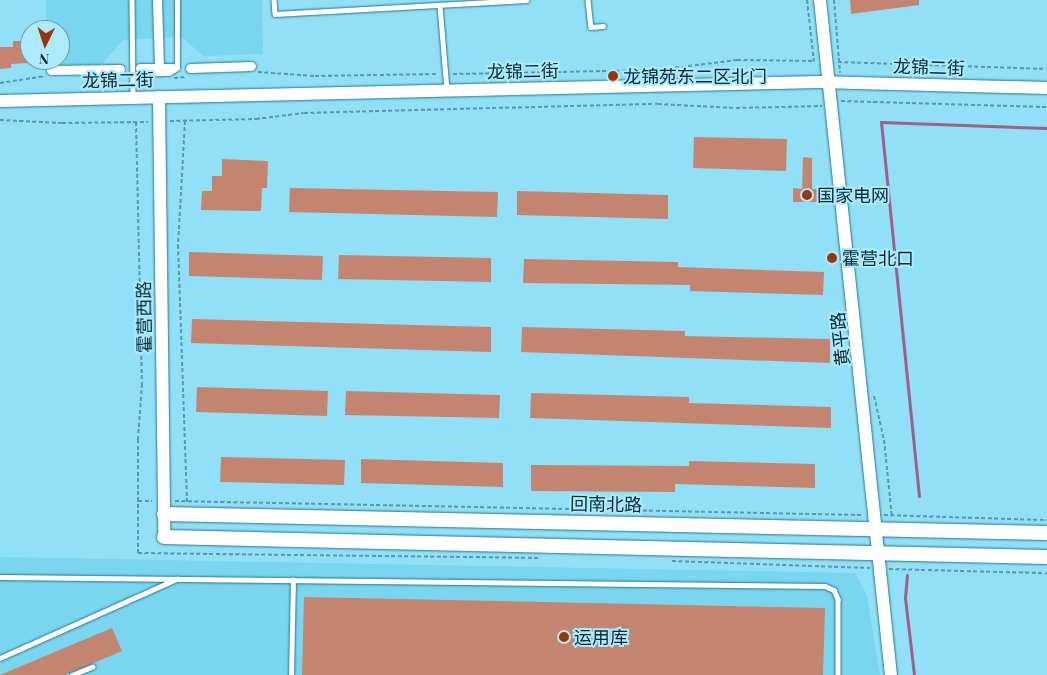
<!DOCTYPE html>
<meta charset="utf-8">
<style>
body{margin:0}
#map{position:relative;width:1047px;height:675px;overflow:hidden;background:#91e0f8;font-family:"Playfair Display","Noto Sans SC",serif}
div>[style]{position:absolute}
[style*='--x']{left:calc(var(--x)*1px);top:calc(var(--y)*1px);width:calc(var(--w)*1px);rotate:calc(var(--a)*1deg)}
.built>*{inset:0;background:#7ad5ef}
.stream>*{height:3px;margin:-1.5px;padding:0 1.5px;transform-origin:1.5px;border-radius:1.5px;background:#9c6089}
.building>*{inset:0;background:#c48570}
.path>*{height:2px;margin-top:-1px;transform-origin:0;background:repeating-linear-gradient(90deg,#5997a9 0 4px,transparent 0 6.5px)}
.roads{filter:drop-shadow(0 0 1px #24788e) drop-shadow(0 0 1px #24788e)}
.lane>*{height:4.5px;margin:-2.25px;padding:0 2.25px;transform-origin:2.25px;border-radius:2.25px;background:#fff}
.street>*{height:9px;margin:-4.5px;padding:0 4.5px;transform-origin:4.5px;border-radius:4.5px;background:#fff}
.secondary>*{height:12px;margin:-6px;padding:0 6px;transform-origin:6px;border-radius:6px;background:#fff}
.primary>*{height:14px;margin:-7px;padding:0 7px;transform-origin:7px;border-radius:7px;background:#fff}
.dots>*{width:14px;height:14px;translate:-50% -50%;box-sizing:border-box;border:2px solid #adeafe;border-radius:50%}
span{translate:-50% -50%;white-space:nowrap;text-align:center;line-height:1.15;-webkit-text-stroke:4px #adeafe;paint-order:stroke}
.street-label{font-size:18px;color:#062a33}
.poi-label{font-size:18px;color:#062a33}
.left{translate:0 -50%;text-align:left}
.north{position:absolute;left:20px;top:20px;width:50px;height:50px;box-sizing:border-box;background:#adeafe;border:1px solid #6a9dad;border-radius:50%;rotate:184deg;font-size:14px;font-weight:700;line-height:20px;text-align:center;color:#062a33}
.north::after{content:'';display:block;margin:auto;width:18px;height:22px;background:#9a350a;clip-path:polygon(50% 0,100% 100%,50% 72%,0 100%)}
</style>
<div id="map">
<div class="built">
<i style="clip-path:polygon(46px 0,262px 0,263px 54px,203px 56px,182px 37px,123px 40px,102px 64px,47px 66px,47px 60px,60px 60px,60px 30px,47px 30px)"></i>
<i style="clip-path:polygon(0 557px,855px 573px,867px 595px,880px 675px,0 675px)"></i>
</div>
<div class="stream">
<i style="--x:919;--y:496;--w:376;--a:-95.8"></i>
<i style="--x:881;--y:122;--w:166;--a:2.1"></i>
<i style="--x:907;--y:575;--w:23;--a:95"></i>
<i style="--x:905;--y:598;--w:78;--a:83.3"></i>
</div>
<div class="building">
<i style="clip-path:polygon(850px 0,919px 0,919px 5px,851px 14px)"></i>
<i style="clip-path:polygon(13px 41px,30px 41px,30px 63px,11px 64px,11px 68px,0 69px,0 47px,13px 47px)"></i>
<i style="clip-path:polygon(694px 137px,787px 139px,786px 171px,693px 168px)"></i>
<i style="clip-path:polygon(803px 157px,812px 158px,812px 189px,821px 189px,821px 202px,793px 202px,793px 188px,802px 189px)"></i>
<i style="clip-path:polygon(222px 159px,268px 161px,267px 188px,262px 188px,261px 211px,201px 210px,202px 191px,212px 191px,212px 176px,222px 176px)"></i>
<i style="clip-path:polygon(290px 188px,498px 192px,497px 217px,289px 212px)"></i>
<i style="clip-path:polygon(517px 191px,668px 195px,668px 219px,517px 215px)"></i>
<i style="clip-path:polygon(189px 252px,323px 256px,322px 280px,189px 276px)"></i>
<i style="clip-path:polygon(339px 255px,491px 258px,491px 282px,338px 279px)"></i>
<i style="clip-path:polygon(524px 259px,678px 262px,678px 267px,824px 272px,823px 295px,690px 291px,690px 285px,523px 283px)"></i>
<i style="clip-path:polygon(192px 319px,491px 327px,491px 352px,191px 343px)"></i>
<i style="clip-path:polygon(522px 327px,685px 331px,685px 336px,830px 339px,830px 363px,521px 352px)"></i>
<i style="clip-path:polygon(197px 387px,328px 391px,327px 416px,196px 412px)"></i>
<i style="clip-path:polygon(346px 391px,500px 395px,499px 418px,345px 415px)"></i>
<i style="clip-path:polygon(531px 393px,689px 397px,689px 403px,831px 407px,831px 428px,530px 418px)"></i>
<i style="clip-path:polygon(221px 457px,345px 460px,344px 485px,220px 482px)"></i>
<i style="clip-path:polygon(361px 459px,503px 463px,503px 487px,361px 483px)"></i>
<i style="clip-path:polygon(689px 461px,815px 464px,815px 488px,675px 484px,675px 492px,531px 491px,531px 465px,689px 466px)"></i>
<i style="clip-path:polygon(304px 597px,825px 608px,823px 675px,302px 675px)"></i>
<i style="clip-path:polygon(112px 628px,122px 651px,65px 675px,0 675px)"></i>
</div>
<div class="path">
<i style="--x:807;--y:0;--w:62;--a:83.6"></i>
<i style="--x:834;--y:0;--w:73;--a:85.3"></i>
<i style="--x:838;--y:62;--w:209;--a:1.9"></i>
<i style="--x:258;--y:72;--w:57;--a:4"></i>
<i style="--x:315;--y:76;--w:123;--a:-0.9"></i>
<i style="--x:453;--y:74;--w:203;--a:-1.1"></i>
<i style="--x:656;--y:70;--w:82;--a:-7"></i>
<i style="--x:737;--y:60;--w:78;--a:0.7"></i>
<i style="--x:174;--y:78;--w:13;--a:-4"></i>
<i style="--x:0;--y:83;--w:46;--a:-8.8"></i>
<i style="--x:841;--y:101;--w:206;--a:1.7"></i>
<i style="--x:0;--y:120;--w:62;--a:2.8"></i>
<i style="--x:62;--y:123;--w:86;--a:-0.7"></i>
<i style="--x:170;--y:121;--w:86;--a:-1.3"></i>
<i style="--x:256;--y:119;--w:48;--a:-7.1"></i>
<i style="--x:304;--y:113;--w:354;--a:-1.5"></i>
<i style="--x:658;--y:104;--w:78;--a:2.9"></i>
<i style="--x:736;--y:108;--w:86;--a:-1.3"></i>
<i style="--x:185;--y:121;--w:124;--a:93.2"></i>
<i style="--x:178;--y:245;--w:258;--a:88"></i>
<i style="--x:136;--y:122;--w:262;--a:88.7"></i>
<i style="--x:142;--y:384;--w:55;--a:94.2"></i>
<i style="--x:138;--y:439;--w:114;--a:90"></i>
<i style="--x:138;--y:553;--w:402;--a:0.7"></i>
<i style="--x:874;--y:396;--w:45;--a:77.2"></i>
<i style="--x:884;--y:440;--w:77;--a:84.1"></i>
<i style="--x:138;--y:501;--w:14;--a:0"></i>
<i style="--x:175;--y:501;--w:687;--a:1.17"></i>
<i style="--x:884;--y:515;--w:163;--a:1.8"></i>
<i style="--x:672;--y:561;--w:198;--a:2"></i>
<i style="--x:889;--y:569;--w:158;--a:1.5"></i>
</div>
<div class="roads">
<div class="lane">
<i style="--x:132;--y:0;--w:96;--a:89.4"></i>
<i style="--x:274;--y:0;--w:14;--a:86"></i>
<i style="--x:275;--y:14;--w:252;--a:-3.2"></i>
<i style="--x:588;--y:0;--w:27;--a:84"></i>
<i style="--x:591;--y:27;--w:12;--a:-5"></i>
<i style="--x:440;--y:6;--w:83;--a:85.2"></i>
<i style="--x:133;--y:78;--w:6;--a:-45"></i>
<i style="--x:137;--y:74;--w:32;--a:-2"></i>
<i style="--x:169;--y:73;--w:9;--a:-32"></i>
<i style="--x:177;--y:68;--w:68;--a:-90"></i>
<i style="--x:0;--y:577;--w:825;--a:0.63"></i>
<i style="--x:825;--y:586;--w:10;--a:24"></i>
<i style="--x:834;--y:590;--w:10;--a:66"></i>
<i style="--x:838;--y:599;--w:76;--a:90"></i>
<i style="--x:0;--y:658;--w:194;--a:-24.1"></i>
<i style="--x:72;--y:675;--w:22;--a:-22"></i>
<i style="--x:291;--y:675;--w:95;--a:-88.8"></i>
</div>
<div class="street">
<i style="--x:157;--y:0;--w:68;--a:88.3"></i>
<i style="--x:140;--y:68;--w:32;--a:0"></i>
<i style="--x:190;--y:68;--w:61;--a:-1.9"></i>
<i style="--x:51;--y:70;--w:69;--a:-0.8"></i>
</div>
<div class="secondary">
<i style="--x:820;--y:0;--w:679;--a:84"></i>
<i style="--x:159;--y:97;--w:440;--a:89.3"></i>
<i style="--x:0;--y:101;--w:819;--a:-1.33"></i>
<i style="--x:819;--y:82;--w:228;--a:1.5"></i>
</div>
<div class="primary">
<i style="--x:164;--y:514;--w:883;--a:1.23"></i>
<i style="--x:164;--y:537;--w:883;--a:1.3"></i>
</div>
</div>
<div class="dots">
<i style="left:613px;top:76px;background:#9a350a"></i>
<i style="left:807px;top:195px;background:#9a350a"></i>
<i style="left:832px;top:258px;background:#9a350a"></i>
<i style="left:564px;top:637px;background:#9a350a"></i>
</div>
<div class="street-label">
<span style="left:929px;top:67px;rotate:2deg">龙锦二街</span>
<span style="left:523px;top:71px;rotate:-1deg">龙锦二街</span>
<span style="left:118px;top:80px;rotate:-1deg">龙锦二街</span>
<span style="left:144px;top:317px;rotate:-91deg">霍营西路</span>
<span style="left:840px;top:339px;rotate:-96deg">黄平路</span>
<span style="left:606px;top:504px;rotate:1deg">回南北路</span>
</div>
<div class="poi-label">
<span class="left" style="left:623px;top:76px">龙锦苑东二区北门</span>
<span class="left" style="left:817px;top:195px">国家电网</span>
<span class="left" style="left:842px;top:258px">霍营北口</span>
<span class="left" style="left:574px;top:637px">运用库</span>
</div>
<div class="north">N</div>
</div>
